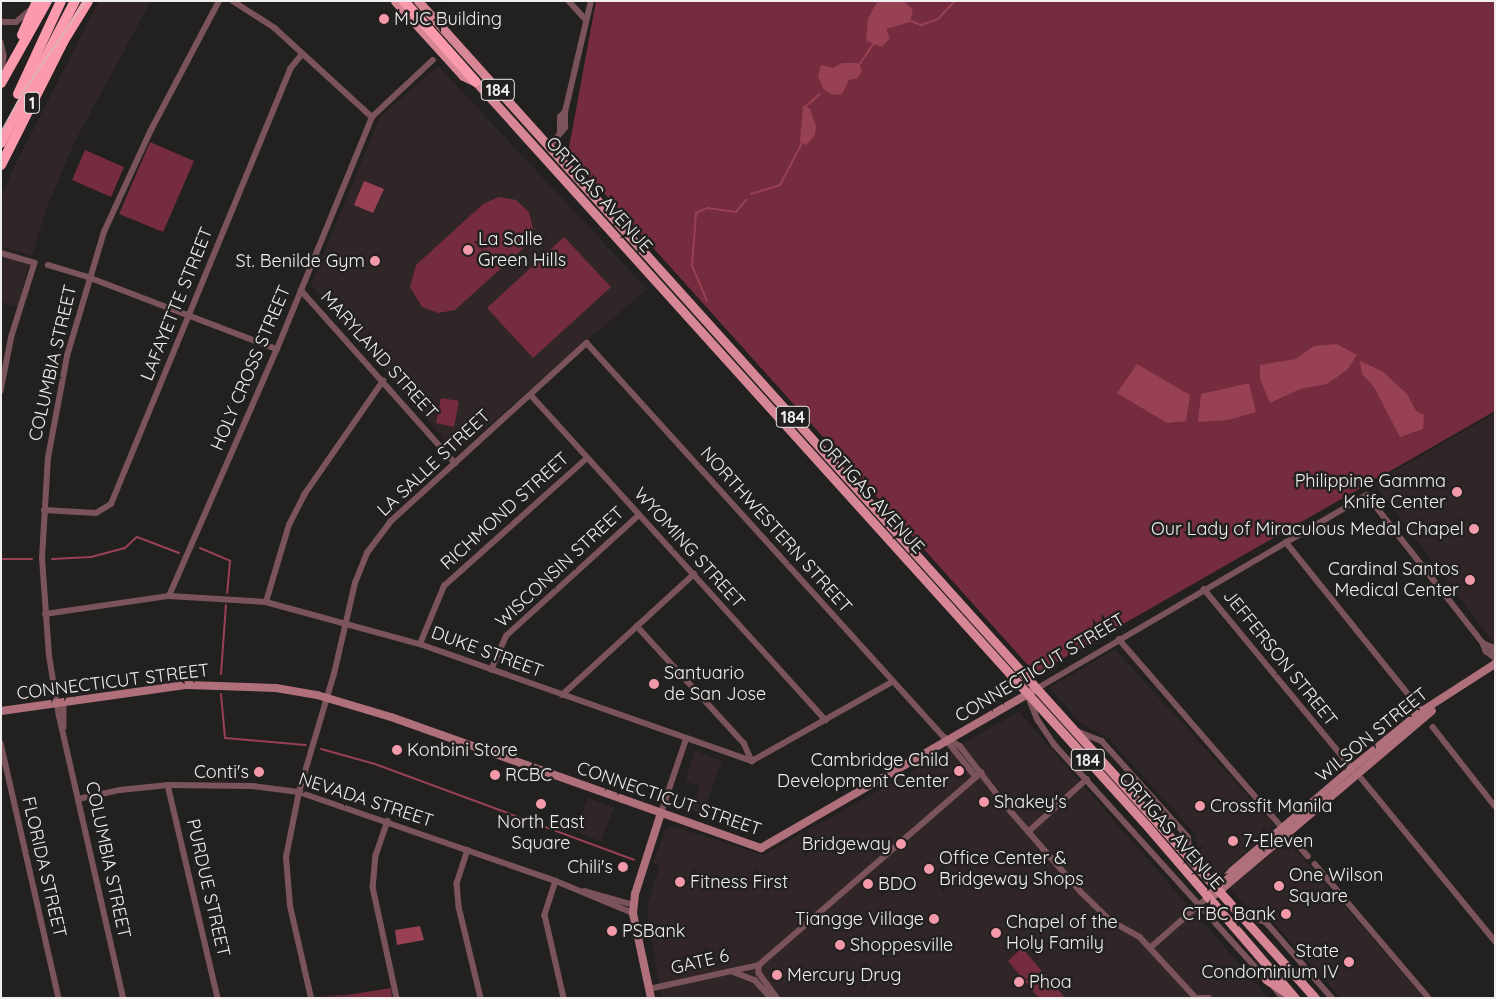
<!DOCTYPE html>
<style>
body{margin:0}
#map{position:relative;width:1496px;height:999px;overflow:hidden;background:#232020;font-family:Quicksand,sans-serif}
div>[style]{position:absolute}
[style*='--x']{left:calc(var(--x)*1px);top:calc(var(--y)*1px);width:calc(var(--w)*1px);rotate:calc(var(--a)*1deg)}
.built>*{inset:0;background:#302628}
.green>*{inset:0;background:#752c3e}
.water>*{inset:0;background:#984155}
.stream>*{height:2px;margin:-1px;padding:0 1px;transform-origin:1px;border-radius:1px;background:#984155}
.street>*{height:5.5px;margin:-2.75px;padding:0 2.75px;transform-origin:2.75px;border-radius:2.75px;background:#7b545b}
.secondary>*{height:8px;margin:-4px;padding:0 4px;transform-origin:4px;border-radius:4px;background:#af707c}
.primary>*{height:9px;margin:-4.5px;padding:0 4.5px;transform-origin:4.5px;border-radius:4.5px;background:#d68695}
.highway>*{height:10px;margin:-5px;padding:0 5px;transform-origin:5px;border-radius:5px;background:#fb9aac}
.tram>*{height:1px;margin:-0.5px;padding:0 0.5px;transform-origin:0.5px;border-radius:0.5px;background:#c6c3c3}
.dots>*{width:14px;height:14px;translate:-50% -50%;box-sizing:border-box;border:2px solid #232020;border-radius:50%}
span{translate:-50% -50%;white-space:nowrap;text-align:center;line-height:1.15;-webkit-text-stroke:5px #232020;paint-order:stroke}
.shield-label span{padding:1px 4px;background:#232020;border:1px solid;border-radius:4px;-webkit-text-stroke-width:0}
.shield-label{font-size:16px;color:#efeded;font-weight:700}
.poi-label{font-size:18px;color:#efeded}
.left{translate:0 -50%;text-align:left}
.right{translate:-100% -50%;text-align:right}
.street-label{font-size:18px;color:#efeded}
.frame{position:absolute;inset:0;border:2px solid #efeded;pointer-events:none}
</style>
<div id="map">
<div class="built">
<i style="clip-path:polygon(99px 1px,151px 1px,75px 141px,47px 207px,32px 256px,1px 246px,1px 198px,12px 171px)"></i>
<i style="clip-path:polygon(438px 66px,647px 289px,456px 453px,311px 285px,380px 117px)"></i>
<i style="clip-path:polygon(1px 256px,29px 264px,18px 307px,1px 302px)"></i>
<i style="clip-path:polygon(1495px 413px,1495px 645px,1374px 483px)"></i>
<i style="clip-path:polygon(1115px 649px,1275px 826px,1219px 876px,1199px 853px,1195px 834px,1109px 738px,1083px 725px,1049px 688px)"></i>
<i style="clip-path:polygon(1019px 712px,1269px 998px,662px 998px,648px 920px,648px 902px,660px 866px,653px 863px,666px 828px,672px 826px,763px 855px)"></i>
<i style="clip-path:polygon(695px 751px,722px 761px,702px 814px,691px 810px,700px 786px,685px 781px)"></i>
<i style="clip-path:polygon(588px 798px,614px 808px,601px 841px,575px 832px)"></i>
<i style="clip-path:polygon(1287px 840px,1424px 998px,1341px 998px,1266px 914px,1245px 905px,1230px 888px)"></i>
</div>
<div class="green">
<i style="clip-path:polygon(596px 1px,1495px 1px,1495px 411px,1036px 674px,568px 153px)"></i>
<i style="clip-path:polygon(150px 142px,194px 161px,163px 232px,119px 214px)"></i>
<i style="clip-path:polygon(85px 150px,124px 167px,111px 197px,72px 180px)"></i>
<i style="clip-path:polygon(499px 197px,516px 200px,529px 212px,533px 229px,527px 245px,455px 310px,438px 313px,422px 307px,410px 287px,416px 265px,483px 204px)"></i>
<i style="clip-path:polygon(564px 237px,611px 287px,533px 358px,487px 308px)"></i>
<i style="clip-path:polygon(441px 398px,459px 401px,454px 427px,436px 423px)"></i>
<i style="clip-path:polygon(1022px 948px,1065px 998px,1039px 998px,1008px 961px)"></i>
<i style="clip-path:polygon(391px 988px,392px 998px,319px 996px,347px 995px)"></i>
</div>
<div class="water">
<i style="clip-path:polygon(904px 1px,913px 10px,910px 22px,886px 29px,890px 38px,882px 47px,866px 41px,868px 19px,877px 2px)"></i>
<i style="clip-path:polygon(842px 63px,858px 63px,862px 71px,858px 78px,849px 80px,842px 94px,833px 95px,824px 90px,818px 76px,821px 65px,833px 68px)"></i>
<i style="clip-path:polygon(803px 105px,810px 109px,816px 126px,815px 135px,806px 145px,800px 142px)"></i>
<i style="clip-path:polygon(364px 181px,384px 189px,373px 213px,354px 205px)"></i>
<i style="clip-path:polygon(1337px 344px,1357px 355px,1347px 370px,1327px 384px,1300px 389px,1270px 403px,1260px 379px,1260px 365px,1296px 359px,1314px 346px)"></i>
<i style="clip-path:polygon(1360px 361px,1382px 371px,1407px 394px,1416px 411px,1424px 415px,1423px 429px,1400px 437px,1374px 387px,1362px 374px)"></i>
<i style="clip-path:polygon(1137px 364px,1190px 395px,1186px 421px,1167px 423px,1117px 393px)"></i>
<i style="clip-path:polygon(1249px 383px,1256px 412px,1228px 420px,1198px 422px,1201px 394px)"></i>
<i style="clip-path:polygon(420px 926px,424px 940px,397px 945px,395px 930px)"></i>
</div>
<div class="stream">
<i style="--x:911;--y:21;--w:11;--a:22"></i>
<i style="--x:921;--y:25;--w:18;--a:-19"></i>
<i style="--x:938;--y:19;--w:25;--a:-47"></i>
<i style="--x:859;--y:65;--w:27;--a:-56"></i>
<i style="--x:805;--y:107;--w:20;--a:-41"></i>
<i style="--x:751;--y:194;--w:30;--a:-17"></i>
<i style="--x:780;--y:185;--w:47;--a:-62.4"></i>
<i style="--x:707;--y:301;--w:38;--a:-113"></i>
<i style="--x:692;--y:266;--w:53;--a:-85.7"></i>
<i style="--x:696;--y:213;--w:13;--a:-23"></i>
<i style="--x:708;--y:208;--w:28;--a:8"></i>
<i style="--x:736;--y:212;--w:16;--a:-50"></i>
<i style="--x:200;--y:548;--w:33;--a:23"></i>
<i style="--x:230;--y:561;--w:32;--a:95"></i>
<i style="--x:1;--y:559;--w:31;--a:0"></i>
<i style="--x:52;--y:559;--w:39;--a:-3"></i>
<i style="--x:91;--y:557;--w:35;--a:-15"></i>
<i style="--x:125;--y:548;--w:16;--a:-43"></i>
<i style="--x:137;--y:537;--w:45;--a:20.9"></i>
<i style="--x:221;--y:674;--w:69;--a:-85.9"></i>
<i style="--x:221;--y:694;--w:44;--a:84.8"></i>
<i style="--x:225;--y:738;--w:81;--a:4.9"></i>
<i style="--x:321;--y:749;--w:56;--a:15.5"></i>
<i style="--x:375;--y:764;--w:276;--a:20.3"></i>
</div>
<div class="street">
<i style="--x:233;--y:1;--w:50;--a:32.7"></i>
<i style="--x:275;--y:28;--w:132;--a:42.5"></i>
<i style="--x:569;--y:1;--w:25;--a:48"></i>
<i style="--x:1;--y:22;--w:15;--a:0"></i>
<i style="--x:16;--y:22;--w:17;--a:-40"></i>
<i style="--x:1;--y:42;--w:14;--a:78"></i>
<i style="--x:4;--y:56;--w:20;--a:96"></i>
<i style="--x:560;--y:132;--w:15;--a:-90"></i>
<i style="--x:560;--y:117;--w:7;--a:-45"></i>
<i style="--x:549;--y:147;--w:25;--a:-50"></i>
<i style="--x:565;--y:128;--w:16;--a:-90"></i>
<i style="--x:565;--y:112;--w:114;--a:-76.8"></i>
<i style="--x:1;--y:253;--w:35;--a:16"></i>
<i style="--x:35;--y:263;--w:77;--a:107.5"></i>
<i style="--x:12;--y:336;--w:56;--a:101.3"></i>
<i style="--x:48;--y:265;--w:42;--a:16.7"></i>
<i style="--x:88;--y:277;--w:202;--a:20.9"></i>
<i style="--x:301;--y:290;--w:232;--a:48.3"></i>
<i style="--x:531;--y:395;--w:439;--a:47.8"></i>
<i style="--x:44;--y:510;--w:52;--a:3.3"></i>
<i style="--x:96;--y:513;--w:17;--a:-31"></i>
<i style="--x:111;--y:504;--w:470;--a:-67.6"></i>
<i style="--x:290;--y:69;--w:19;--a:-51"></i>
<i style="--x:1286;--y:542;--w:217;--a:51.2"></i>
<i style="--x:1204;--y:589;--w:232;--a:50.4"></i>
<i style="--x:169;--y:596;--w:270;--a:-66.4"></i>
<i style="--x:277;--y:349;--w:251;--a:-67.7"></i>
<i style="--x:372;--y:117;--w:83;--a:-43.1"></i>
<i style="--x:266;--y:602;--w:80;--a:-73.4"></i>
<i style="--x:289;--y:525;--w:34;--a:-63"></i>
<i style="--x:304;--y:495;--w:139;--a:-55.3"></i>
<i style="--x:45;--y:614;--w:125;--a:-8.3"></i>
<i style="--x:169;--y:596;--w:97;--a:3.5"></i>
<i style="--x:266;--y:602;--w:160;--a:15.3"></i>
<i style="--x:420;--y:644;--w:352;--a:19.4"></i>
<i style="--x:752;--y:761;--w:161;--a:-29.4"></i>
<i style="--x:637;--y:626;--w:159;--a:47.6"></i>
<i style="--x:744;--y:743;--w:20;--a:66"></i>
<i style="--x:1119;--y:639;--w:250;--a:49.1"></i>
<i style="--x:1483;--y:643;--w:9;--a:69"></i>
<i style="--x:1486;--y:651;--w:10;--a:37"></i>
<i style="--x:420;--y:644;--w:63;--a:-67.5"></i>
<i style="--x:444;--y:586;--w:192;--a:-41.8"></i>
<i style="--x:491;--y:670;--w:37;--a:-66"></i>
<i style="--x:506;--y:636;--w:180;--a:-42.3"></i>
<i style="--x:1038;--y:688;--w:381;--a:-30.4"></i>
<i style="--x:1367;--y:495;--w:188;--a:51.9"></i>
<i style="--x:1483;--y:643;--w:10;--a:24"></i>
<i style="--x:1492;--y:647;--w:11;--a:75"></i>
<i style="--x:562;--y:695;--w:179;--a:-42.5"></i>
<i style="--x:1029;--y:698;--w:24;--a:68"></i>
<i style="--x:1038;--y:720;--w:29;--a:56"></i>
<i style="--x:1054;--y:744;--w:318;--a:47.9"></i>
<i style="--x:64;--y:701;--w:26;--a:90"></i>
<i style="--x:1433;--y:727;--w:100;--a:51.9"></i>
<i style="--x:1077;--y:731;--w:27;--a:22"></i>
<i style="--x:1102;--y:741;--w:129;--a:48.1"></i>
<i style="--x:1188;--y:837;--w:21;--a:82"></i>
<i style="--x:946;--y:738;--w:16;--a:30"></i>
<i style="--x:960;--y:746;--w:78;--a:52.3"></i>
<i style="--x:1008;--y:808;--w:111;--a:49"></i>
<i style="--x:1081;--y:892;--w:42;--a:44"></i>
<i style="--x:1111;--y:921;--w:33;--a:29"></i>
<i style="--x:1140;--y:937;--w:83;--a:47.4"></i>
<i style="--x:1;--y:743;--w:262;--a:77.2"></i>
<i style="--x:1362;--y:779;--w:210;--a:50.6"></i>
<i style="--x:168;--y:785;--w:219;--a:76.8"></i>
<i style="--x:78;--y:799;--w:43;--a:-12.1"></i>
<i style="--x:120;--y:790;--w:48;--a:-5.9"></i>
<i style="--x:168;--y:785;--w:85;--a:0.7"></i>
<i style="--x:253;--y:786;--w:46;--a:7.4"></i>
<i style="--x:299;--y:792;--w:272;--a:19.1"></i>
<i style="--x:556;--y:881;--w:83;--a:22.6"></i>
<i style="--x:661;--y:813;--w:78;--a:-71.3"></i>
<i style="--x:388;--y:821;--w:36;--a:109"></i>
<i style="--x:376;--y:855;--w:32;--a:95"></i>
<i style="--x:373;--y:887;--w:114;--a:77.8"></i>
<i style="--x:1028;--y:832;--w:79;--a:-41.9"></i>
<i style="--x:1287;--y:832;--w:32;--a:49"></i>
<i style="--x:468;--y:850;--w:35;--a:108"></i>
<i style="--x:457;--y:883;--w:24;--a:85"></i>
<i style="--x:459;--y:907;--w:94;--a:76.4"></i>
<i style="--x:1315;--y:864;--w:176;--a:49.6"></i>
<i style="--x:556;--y:881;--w:36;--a:108"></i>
<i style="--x:545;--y:915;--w:85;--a:77.1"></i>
<i style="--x:584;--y:891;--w:52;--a:15.6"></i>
<i style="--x:1241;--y:914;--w:26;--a:18"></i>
<i style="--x:1266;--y:922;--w:101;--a:49"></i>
<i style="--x:1150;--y:948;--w:76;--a:-41.3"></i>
<i style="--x:759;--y:965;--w:8;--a:90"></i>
<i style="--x:759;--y:973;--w:31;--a:54"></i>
<i style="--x:731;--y:971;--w:26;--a:21"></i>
<i style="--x:755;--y:980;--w:24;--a:48"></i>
<i style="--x:1274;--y:987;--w:14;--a:51"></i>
<i style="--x:649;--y:989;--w:113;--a:-12.3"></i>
<i style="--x:759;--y:965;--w:294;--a:-40.9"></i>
<i style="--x:123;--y:998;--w:288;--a:-102.8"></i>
<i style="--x:59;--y:717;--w:62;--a:-99.3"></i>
<i style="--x:49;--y:656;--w:98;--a:-94.1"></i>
<i style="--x:42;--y:558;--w:100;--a:-86.6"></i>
<i style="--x:48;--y:458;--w:104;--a:-79.4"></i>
<i style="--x:67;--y:356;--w:129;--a:-73.4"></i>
<i style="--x:104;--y:232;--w:112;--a:-65.3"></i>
<i style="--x:151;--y:130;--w:146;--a:-62.2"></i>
<i style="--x:311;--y:998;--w:94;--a:-102.9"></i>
<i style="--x:290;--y:906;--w:49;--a:-94.7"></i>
<i style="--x:286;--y:857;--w:66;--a:-78.7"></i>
<i style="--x:299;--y:792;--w:123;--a:-73.5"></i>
<i style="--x:334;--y:674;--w:93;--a:-77"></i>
<i style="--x:355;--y:583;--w:32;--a:-68"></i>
<i style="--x:367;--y:553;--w:39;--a:-53"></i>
<i style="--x:390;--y:522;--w:266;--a:-42.3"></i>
<i style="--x:587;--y:343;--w:532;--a:47.82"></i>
<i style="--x:944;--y:737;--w:51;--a:51.3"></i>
<i style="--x:1196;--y:998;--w:13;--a:0"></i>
</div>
<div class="secondary">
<i style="--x:1;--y:711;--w:188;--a:-8"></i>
<i style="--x:187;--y:685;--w:89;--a:1.9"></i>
<i style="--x:276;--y:688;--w:42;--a:9.7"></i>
<i style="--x:317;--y:695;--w:77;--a:16.6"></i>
<i style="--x:391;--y:717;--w:393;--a:19.5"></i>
<i style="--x:761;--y:848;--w:312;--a:-30"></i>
<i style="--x:1216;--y:894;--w:283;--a:-40.3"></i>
<i style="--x:1207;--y:898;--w:37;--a:-47"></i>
<i style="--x:1232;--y:871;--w:158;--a:-40.6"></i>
<i style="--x:1352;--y:768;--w:90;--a:-39.2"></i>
<i style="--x:1422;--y:711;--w:87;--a:-32.8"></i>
<i style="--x:651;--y:998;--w:87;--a:-102"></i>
<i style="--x:633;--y:913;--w:19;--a:-84"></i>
<i style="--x:635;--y:894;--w:85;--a:-72.2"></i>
</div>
<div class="primary">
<i style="--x:395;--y:1;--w:101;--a:47.8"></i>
<i style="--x:463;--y:76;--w:14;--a:25"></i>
<i style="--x:476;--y:82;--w:1003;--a:47.95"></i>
<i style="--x:1148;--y:827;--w:225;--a:49.3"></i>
<i style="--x:418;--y:1;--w:1341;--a:48.02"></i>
<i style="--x:1266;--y:979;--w:30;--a:34"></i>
</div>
<div class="highway">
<i style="--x:404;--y:1;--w:108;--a:48.4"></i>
<i style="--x:22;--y:35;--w:37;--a:-66"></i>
<i style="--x:1;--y:83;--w:94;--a:-60.7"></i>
<i style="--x:18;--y:94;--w:102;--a:-65.2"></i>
<i style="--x:1;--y:143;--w:160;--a:-62.5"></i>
<i style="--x:1;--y:165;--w:138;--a:-63.2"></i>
<i style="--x:63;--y:42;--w:48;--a:-58.6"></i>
</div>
<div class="tram">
<i style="--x:1;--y:130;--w:41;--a:-60.9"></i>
<i style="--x:21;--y:94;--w:113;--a:-55.5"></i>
</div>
<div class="dots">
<i style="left:384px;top:19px;background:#f39aaa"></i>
<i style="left:468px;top:250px;background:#f39aaa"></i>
<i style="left:375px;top:261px;background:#f39aaa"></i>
<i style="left:1457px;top:492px;background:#f39aaa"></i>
<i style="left:1474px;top:529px;background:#f39aaa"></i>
<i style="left:1470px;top:580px;background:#f39aaa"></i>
<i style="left:654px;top:684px;background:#f39aaa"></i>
<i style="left:397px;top:750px;background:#f39aaa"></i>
<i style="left:959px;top:771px;background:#f39aaa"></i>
<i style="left:259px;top:772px;background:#f39aaa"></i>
<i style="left:495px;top:775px;background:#f39aaa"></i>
<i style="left:984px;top:802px;background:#f39aaa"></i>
<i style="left:541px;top:804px;background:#f39aaa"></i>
<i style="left:1200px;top:806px;background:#f39aaa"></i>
<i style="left:1233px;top:841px;background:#f39aaa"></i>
<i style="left:901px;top:844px;background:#f39aaa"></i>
<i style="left:623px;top:867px;background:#f39aaa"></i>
<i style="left:929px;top:869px;background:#f39aaa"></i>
<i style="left:680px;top:882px;background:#f39aaa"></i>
<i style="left:868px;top:884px;background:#f39aaa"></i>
<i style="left:1279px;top:886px;background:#f39aaa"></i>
<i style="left:1286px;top:914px;background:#f39aaa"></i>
<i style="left:934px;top:919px;background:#f39aaa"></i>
<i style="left:612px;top:931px;background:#f39aaa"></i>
<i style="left:996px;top:933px;background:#f39aaa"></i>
<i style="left:840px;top:945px;background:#f39aaa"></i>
<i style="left:1349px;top:962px;background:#f39aaa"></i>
<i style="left:777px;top:975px;background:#f39aaa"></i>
<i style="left:1019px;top:982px;background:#f39aaa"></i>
</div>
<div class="shield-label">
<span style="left:498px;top:90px">184</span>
<span style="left:32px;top:103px">1</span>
<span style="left:793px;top:417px">184</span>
<span style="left:1088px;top:760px">184</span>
</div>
<div class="poi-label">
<span class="left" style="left:394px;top:19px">MJC Building</span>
<span class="left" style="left:478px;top:250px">La Salle<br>Green Hills</span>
<span class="right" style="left:365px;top:261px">St. Benilde Gym</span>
<span class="right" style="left:1446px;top:492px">Philippine Gamma<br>Knife Center</span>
<span class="right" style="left:1464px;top:529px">Our Lady of Miraculous Medal Chapel</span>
<span class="right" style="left:1459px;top:580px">Cardinal Santos<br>Medical Center</span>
<span class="left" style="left:664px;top:684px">Santuario<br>de San Jose</span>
<span class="left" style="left:407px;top:750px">Konbini Store</span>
<span class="right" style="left:949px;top:771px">Cambridge Child<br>Development Center</span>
<span class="right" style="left:249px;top:772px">Conti's</span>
<span class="left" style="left:505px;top:775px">RCBC</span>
<span class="left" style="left:994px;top:802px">Shakey's</span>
<span class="left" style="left:1210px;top:806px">Crossfit Manila</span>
<span style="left:541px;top:833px">North East<br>Square</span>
<span class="left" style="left:1243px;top:841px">7-Eleven</span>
<span class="right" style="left:891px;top:844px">Bridgeway</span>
<span class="left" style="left:939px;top:869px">Office Center &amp;<br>Bridgeway Shops</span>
<span class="right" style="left:613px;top:867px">Chili's</span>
<span class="left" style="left:1289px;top:886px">One Wilson<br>Square</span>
<span class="left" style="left:690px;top:882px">Fitness First</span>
<span class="left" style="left:878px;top:884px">BDO</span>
<span class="right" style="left:1276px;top:914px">CTBC Bank</span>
<span class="right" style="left:924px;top:919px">Tiangge Village</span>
<span class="left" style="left:1006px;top:933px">Chapel of the<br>Holy Family</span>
<span class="left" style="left:622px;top:931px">PSBank</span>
<span class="left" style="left:850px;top:945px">Shoppesville</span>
<span class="right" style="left:1339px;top:962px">State<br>Condominium IV</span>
<span class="left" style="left:787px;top:975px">Mercury Drug</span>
<span class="left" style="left:1029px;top:982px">Phoa</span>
</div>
<div class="street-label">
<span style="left:599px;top:195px;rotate:48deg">ORTIGAS AVENUE</span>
<span style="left:177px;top:304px;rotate:-68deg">LAFAYETTE STREET</span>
<span style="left:379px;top:355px;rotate:48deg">MARYLAND STREET</span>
<span style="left:53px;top:363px;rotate:-77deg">COLUMBIA STREET</span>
<span style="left:251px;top:368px;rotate:-67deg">HOLY CROSS STREET</span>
<span style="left:434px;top:463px;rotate:-43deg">LA SALLE STREET</span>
<span style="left:871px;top:496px;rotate:48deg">ORTIGAS AVENUE</span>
<span style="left:505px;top:511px;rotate:-42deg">RICHMOND STREET</span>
<span style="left:776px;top:530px;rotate:48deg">NORTHWESTERN STREET</span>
<span style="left:689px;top:548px;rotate:48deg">WYOMING STREET</span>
<span style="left:560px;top:567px;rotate:-43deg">WISCONSIN STREET</span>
<span style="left:487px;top:652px;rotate:20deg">DUKE STREET</span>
<span style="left:1280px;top:658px;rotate:51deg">JEFFERSON STREET</span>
<span style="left:1040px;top:668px;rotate:-31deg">CONNECTICUT STREET</span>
<span style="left:113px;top:682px;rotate:-7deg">CONNECTICUT STREET</span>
<span style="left:1372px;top:735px;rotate:-39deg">WILSON STREET</span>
<span style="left:669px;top:799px;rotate:19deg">CONNECTICUT STREET</span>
<span style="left:366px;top:800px;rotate:18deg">NEVADA STREET</span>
<span style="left:1171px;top:831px;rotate:49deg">ORTIGAS AVENUE</span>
<span style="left:108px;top:860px;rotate:78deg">COLUMBIA STREET</span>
<span style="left:44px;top:867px;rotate:77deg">FLORIDA STREET</span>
<span style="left:208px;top:888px;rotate:77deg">PURDUE STREET</span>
<span style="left:700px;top:962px;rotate:-13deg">GATE 6</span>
</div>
<div class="frame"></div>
</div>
